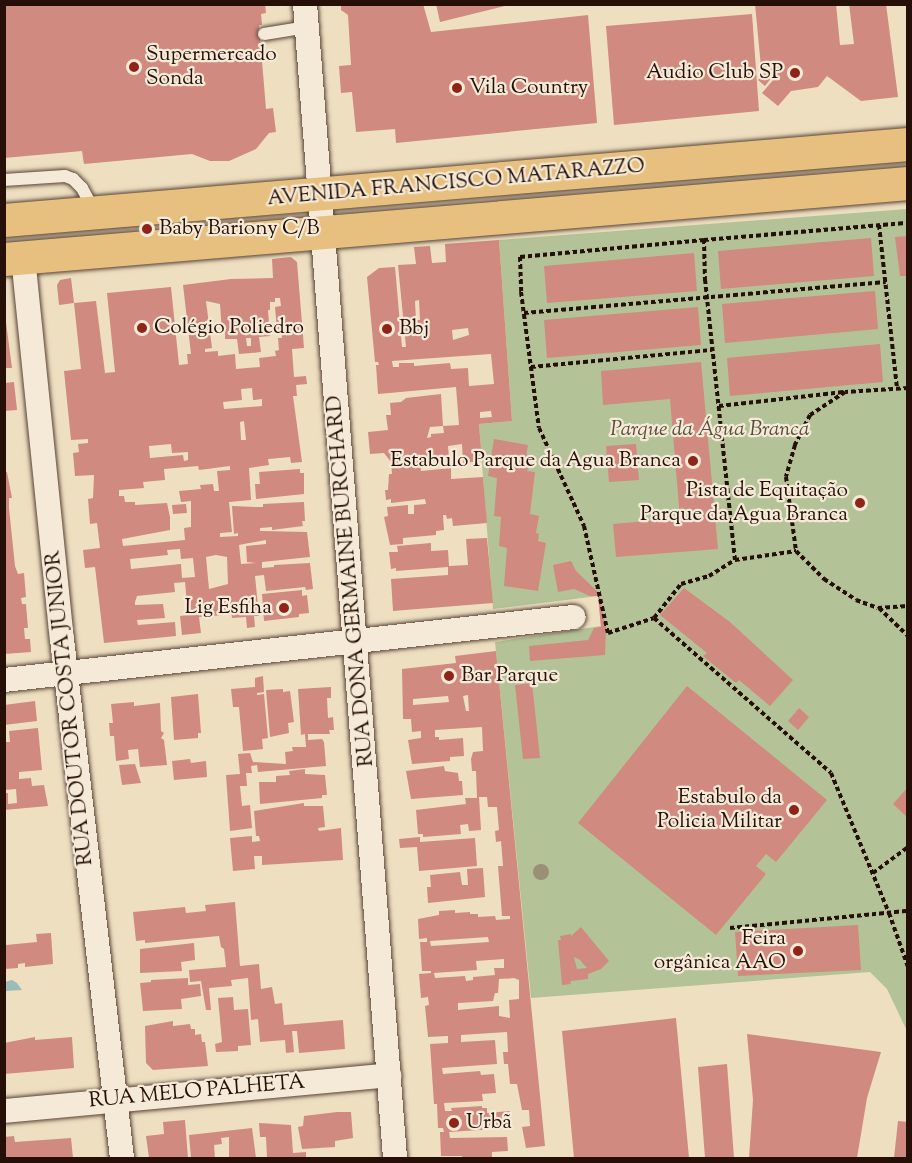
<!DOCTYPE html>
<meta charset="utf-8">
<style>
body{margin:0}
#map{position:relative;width:912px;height:1163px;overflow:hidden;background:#eedfc1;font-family:"Sorts Mill Goudy",serif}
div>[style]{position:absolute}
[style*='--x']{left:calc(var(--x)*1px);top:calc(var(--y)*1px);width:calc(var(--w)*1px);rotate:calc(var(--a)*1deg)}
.green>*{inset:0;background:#b3c397}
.water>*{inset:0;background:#9bbcb8}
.building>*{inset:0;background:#d08a80}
.path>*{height:4px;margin-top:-2px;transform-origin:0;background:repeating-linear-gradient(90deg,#260f06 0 4.5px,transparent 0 7.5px)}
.roads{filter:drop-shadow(0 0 2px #584335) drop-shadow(0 0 2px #584335)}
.lane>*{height:12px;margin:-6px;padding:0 6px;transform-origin:6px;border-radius:6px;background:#f4ead7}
.street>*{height:24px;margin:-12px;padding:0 12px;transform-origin:12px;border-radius:12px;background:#f4ead7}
.primary>*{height:33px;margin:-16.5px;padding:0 16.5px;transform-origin:16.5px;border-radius:16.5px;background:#e7c080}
.trees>*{width:16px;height:16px;margin:-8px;border-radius:50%;background:#9b8f76}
.dots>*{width:16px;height:16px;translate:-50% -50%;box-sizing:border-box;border:3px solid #f4ead7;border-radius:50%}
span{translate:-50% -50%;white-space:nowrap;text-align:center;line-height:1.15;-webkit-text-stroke:4.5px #f4ead7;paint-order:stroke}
.poi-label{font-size:21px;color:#260f06}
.left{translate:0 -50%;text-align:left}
.right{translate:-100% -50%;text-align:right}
.street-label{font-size:21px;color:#260f06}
.park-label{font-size:21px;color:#574e39;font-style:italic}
.frame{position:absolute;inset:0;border:6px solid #260f06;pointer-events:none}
</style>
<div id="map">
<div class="green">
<i style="clip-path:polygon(907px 209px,907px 1031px,887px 989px,870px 972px,531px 998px,495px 642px,601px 626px,598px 596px,493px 609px,479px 424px,512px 421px,499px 240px)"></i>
</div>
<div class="water">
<i style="clip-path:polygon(12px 980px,17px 983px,22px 990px,5px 991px,5px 982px)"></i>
</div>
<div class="building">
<i style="clip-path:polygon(4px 4px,265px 4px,266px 13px,261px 14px,262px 25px,259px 25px,266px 109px,273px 108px,276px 132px,269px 133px,256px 149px,229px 161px,210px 161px,192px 154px,84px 164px,82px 151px,4px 158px)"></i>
<i style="clip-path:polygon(341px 4px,423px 4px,431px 32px,588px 15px,597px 123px,396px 143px,395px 129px,356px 132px,352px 92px,341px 93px,339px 66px,351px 65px,348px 15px,341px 10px)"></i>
<i style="clip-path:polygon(436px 4px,509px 4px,509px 5px,440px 22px)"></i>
<i style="clip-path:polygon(755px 4px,836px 4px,840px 45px,854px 44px,849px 4px,886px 4px,898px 97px,861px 101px,827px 76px,818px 87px,791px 91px,778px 106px,762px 93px,774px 79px,772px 77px,765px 86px,758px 80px,765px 72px,761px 67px)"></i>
<i style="clip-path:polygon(752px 14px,759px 111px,614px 125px,606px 26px)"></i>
<i style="clip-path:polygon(908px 236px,908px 276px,900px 276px,895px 237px)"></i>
<i style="clip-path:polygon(871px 238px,874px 276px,721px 289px,718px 251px)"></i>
<i style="clip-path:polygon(evenodd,499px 240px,512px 421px,479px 424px,482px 461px,463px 463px,462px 444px,448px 446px,449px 458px,444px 458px,444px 461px,420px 461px,421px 471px,451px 468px,451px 479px,483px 477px,487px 523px,453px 526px,452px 518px,447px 519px,446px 515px,443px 515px,444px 530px,436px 531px,436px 535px,403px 538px,403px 544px,390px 545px,384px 517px,388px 516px,387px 507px,408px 505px,408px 514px,414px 514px,414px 505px,426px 504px,425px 499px,391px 503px,391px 499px,386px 500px,385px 490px,388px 490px,389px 474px,392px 474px,391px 462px,384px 453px,370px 454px,368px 432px,388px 430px,386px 415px,391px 415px,390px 403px,401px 402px,406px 398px,441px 394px,443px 426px,430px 427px,427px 438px,431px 437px,431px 434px,444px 433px,443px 426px,459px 425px,456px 387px,378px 394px,376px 365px,379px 365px,378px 362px,375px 362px,367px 277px,379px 268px,395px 267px,402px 347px,406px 347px,398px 265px,416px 264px,414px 247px,430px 246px,432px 263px,446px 262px,445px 244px,499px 240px,419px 300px,420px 320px,416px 320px,415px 301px,419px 300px,499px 240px,468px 328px,469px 335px,453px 340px,452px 330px,468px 328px,499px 240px,491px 354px,494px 384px,469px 386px,468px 368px,451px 369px,450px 363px,414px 366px,414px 363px,399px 363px,399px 367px,393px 367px,392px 361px,491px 354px,499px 240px,491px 411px,492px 417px,480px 418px,480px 412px,491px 411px)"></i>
<i style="clip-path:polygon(694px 253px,697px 291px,547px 303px,544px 266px)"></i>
<i style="clip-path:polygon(evenodd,291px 257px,297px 262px,304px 348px,292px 349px,294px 377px,306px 376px,307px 384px,296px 385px,297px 396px,293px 396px,302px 462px,291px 463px,290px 457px,268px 459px,269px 465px,249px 468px,251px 500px,229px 502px,232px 532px,220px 533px,220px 537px,238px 536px,238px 533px,234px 534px,232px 506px,257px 507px,263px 507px,263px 504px,304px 502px,305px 521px,302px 521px,303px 526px,272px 530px,272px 527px,260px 528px,260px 531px,307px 532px,310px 557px,262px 562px,262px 568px,274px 567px,274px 565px,310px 563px,313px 589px,306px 590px,305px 587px,266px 591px,264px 575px,255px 576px,259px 616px,254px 616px,255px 627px,247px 628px,246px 617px,232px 618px,231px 610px,222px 611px,223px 615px,199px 617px,201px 633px,182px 635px,180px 616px,188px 615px,185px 582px,174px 583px,175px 592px,137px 596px,135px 602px,135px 605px,163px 604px,165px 618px,137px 620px,138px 625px,175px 622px,176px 636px,104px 643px,95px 567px,85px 568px,83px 550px,100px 548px,97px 523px,90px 524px,88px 499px,93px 498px,94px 475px,75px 476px,73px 453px,79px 452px,78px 444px,88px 443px,88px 439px,71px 440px,64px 371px,81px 369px,74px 303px,59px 305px,57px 285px,60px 280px,71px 278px,74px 303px,96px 301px,105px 373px,115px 372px,107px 293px,171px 287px,179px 365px,188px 364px,187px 354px,191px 354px,183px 285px,231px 279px,273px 278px,272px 259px,291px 257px,275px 298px,280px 298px,281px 306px,275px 307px,277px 330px,281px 329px,282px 338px,278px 338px,279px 350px,275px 351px,276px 356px,259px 358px,260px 367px,236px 369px,235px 354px,218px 356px,218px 351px,205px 352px,205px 349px,212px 348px,206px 301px,220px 304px,222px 332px,225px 332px,225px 339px,237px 339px,239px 354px,261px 352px,259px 337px,270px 336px,268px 310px,270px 310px,270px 302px,275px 302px,275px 298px,291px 257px,246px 338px,251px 338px,251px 346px,247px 346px,246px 338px,291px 257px,252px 388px,253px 400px,262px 399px,262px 406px,224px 409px,223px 402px,242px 400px,241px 389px,252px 388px,291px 257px,244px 421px,246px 440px,241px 440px,240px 422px,244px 421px,291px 257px,171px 444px,172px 453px,188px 452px,188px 460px,184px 461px,183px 455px,150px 458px,149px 446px,171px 444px,291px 257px,198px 466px,199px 470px,230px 466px,230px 470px,217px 471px,219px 491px,214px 491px,213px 484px,200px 485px,201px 489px,179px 491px,181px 502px,191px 501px,191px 527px,184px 528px,185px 540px,123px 546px,122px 539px,170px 530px,170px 517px,167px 503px,135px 505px,135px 502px,125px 502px,124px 496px,119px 496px,119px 490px,144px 488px,143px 482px,165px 480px,164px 469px,198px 466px,291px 257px,266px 540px,266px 544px,246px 546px,247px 562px,256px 563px,241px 564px,239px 545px,266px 540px,291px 257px,180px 549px,181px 559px,193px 558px,195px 577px,182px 578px,181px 564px,131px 569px,130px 559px,168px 555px,167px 550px,180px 549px,291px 257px,216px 555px,227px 557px,228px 584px,209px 589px,206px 557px,216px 555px)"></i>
<i style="clip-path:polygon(875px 291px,878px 329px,725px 343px,722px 304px)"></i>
<i style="clip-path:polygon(4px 307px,12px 368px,4px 368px)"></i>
<i style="clip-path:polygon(698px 307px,701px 345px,547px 358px,544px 320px)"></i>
<i style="clip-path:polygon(880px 344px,883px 382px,730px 396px,727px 358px)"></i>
<i style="clip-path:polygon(701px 362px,718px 549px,616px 557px,613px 524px,680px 518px,670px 399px,603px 405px,601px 371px)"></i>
<i style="clip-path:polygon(14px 382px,17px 410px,4px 411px,4px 383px)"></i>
<i style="clip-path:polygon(494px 439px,528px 445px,525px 463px,529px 464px,527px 471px,535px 472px,530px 514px,539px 516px,536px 533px,539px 534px,538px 541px,546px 543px,538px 591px,504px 586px,507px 548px,499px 546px,501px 517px,494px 516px,497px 478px,488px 476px)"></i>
<i style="clip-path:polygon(636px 444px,639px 480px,609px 482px,606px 446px)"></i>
<i style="clip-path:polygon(300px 469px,300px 473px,304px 473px,304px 494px,256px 499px,255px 484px,260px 484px,259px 472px)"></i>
<i style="clip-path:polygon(7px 472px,12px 498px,9px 498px,9px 508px,15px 566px,18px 574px,24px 573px,26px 597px,21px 598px,22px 604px,26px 604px,28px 628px,24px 628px,25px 639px,30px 639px,31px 652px,4px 654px,4px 473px)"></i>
<i style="clip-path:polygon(186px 504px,187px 513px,173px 514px,172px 505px)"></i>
<i style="clip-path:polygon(487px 538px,493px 603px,393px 611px,391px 579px,448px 575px,448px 567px,396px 571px,396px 568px,391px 569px,389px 552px,398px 552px,397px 546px,431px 543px,431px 551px,448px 550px,449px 566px,468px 565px,466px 539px)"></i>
<i style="clip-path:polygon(571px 561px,576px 571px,599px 593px,606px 628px,605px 655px,530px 661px,529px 646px,588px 640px,594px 628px,601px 627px,598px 596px,590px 596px,574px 589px,558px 592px,553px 565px)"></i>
<i style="clip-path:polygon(684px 588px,730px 622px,793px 680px,770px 706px,739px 680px,736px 683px,703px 656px,707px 653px,660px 615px)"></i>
<i style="clip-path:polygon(302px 590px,302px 596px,307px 595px,309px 613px,299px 614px,299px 617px,264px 621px,262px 594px)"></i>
<i style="clip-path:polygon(evenodd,496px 651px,545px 1146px,526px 1148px,522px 1127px,530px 1126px,529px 1110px,522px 1110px,517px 1084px,510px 1084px,508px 1064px,504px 1064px,503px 1052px,508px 1052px,507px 1032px,461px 1035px,461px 1042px,495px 1040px,497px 1064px,442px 1068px,443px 1074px,480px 1071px,481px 1075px,494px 1074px,496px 1093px,482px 1094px,483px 1101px,444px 1103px,445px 1111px,452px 1111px,451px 1108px,482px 1106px,482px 1108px,487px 1108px,487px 1113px,510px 1111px,511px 1128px,449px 1132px,450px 1138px,507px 1137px,508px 1151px,492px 1152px,492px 1158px,463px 1158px,462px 1156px,441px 1156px,440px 1132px,444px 1132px,443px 1128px,438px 1128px,437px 1104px,434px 1104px,430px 1044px,448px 1043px,448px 1036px,428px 1037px,425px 1006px,429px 1005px,428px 997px,421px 998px,419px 974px,431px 973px,431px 971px,422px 971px,420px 942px,427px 942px,427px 938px,419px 939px,418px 919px,439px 915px,439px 911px,455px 910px,455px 913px,470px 912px,470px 914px,478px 914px,478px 917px,495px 916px,496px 920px,510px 919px,510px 916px,502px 916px,498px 866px,503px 866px,501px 841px,496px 842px,495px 831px,499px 830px,497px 807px,488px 807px,487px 797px,479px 797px,481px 830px,469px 831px,468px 824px,460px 825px,461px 834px,423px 837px,423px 834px,418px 834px,416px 810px,466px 804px,465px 798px,477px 798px,476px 771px,472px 771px,471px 759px,473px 752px,483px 751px,482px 727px,435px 730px,435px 737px,439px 737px,439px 740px,463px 738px,464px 756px,450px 757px,450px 761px,412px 764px,408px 740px,421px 738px,421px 731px,412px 732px,411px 719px,403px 719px,402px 669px,456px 663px,455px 656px,496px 651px,468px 695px,469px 711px,466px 711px,463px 696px,468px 695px,496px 651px,448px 696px,449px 702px,413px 705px,413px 699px,448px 696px,496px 651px,488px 937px,489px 942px,431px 946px,430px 941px,488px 937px,496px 651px,504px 959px,504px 968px,494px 968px,495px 975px,473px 977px,473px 980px,466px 981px,465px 976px,435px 978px,434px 973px,477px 970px,476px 961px,504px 959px,496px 651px,514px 978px,519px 980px,519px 999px,509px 1000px,510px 1018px,499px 1016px,499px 1006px,458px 1010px,458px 1003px,493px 1001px,495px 993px,498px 993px,499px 979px,514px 978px)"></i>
<i style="clip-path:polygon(263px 676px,264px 692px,257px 693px,257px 695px,264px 694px,268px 738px,262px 739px,263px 749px,243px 751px,239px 707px,233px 707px,231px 689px,255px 687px,255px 678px)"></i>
<i style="clip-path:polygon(532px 683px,540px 758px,523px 759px,515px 685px)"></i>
<i style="clip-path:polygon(687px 686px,827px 800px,776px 862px,766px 854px,756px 866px,766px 874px,716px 935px,578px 823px)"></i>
<i style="clip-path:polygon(331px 687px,331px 698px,327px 698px,328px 718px,333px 717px,334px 730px,329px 730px,330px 734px,308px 734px,308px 740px,322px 739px,324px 742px,326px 766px,258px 772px,257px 765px,251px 766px,252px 773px,246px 773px,247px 786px,240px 786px,242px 806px,250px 805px,252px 828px,230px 831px,226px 775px,240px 774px,238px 754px,250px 753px,253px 762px,286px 764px,285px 752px,293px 751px,292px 747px,306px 747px,305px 734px,301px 735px,298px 689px)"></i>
<i style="clip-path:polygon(283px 689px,283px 692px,290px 691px,294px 722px,288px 723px,289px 733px,270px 737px,266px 690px)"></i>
<i style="clip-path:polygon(198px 694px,201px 733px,198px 733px,198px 738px,174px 740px,171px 697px)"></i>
<i style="clip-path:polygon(35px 701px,37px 721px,4px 725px,4px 705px)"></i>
<i style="clip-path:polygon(134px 702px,134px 706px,160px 703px,161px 731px,164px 733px,161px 738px,164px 740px,167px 765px,140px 767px,138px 749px,128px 750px,129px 759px,116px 761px,114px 736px,110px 736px,109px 723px,113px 723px,111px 704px)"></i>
<i style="clip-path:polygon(799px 708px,809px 717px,798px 730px,788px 721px)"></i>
<i style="clip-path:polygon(38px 728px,42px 770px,19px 772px,19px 779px,31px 778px,32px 786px,44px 785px,48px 806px,4px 810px,4px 793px,8px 793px,8px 804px,17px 803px,16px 789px,4px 790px,4px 742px,10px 742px,9px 731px)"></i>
<i style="clip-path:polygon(190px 759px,191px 763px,206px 761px,207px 777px,174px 780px,172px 761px)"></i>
<i style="clip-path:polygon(135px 764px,141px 783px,122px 785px,119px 765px)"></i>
<i style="clip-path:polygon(444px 766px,445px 771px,458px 773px,459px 781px,462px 781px,463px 795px,411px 799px,406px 771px)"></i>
<i style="clip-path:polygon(305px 769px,305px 774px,325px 775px,327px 795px,322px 795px,322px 798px,260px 804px,259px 782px,276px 782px,276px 776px,290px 775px,289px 771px)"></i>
<i style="clip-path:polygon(908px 787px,908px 818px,893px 804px)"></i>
<i style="clip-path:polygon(304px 803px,304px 806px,323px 806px,325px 827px,318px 828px,319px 831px,341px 828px,343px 860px,262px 865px,262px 856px,254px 856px,255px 869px,233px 871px,230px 838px,252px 836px,252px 842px,260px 841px,259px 836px,256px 836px,254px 811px)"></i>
<i style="clip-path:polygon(420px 837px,420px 842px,475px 838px,477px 866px,419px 871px,417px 847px,400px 848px,399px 839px)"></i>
<i style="clip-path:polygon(483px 868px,485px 897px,428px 903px,427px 887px,431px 887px,430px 875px,460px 872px,462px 885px,468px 885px,467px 869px)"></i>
<i style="clip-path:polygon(235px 902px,240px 966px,259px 964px,261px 989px,272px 987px,275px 1004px,282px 1003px,284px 1025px,343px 1020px,345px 1049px,299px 1053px,297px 1031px,292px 1031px,294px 1052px,286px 1053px,285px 1040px,260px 1042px,258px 1019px,251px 1020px,248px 978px,231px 980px,232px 986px,209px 988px,211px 1010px,206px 1010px,201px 981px,190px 982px,189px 970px,226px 967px,224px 949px,221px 947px,219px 936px,145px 943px,145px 940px,136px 941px,133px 912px,185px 907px,186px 913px,206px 911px,205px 905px)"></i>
<i style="clip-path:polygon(858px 925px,861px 970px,738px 976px,735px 932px)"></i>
<i style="clip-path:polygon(evenodd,581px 927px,609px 961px,601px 969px,588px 974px,588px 979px,570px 981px,571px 984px,562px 985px,558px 940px,561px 940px,560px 936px,571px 934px,571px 936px,581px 927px,574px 957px,580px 960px,587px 968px,577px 969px,574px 957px)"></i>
<i style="clip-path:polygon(51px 933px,53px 964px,25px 967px,25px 963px,18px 964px,18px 968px,4px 969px,6px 945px,37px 942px,36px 934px)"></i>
<i style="clip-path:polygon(194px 943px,195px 960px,181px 962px,182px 971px,140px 973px,140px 949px)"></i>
<i style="clip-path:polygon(188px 978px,188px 985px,200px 984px,201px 996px,181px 999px,182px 1009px,143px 1011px,140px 983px,151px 982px,151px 980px)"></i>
<i style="clip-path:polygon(233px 997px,234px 1010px,248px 1009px,251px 1045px,238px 1046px,238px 1051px,216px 1052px,215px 1044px,222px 1042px,218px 998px)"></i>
<i style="clip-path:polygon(676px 1018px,689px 1158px,574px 1158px,562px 1031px)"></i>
<i style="clip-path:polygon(173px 1021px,173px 1026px,190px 1024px,191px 1029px,195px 1029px,195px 1035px,201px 1034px,202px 1042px,205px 1042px,208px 1066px,153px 1070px,146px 1063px,145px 1026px)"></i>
<i style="clip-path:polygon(747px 1034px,881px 1052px,867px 1098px,857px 1158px,749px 1158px,753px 1100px)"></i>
<i style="clip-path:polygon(35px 1037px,35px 1040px,72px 1037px,74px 1068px,4px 1074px,4px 1043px)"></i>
<i style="clip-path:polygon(727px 1064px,734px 1158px,705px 1158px,698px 1067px)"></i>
<i style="clip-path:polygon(337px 1112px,351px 1112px,353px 1138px,335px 1141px,335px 1147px,302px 1149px,298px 1127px,303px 1126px,304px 1116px)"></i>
<i style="clip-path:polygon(185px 1120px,188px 1158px,149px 1158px,146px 1136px,164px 1134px,163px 1122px)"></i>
<i style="clip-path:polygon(898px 1121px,908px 1122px,908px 1158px,894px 1158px)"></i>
<i style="clip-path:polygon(259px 1123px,291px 1125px,293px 1153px,306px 1152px,306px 1158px,267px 1158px,266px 1137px,260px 1137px)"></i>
<i style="clip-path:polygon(252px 1128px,256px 1158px,229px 1158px,229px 1137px,221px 1138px,222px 1144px,214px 1145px,215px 1158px,191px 1158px,189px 1135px)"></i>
<i style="clip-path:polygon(14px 1136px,15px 1142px,71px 1138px,73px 1158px,4px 1158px,4px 1137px)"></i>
</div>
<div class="path">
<i style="--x:879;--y:225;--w:164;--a:83.7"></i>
<i style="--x:704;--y:240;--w:185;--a:174.7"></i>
<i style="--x:520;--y:257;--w:35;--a:88"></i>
<i style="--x:521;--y:292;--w:137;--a:82.5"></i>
<i style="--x:539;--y:428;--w:108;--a:65.3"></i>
<i style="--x:584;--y:526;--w:110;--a:77.4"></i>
<i style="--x:608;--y:633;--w:48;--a:-18.1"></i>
<i style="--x:654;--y:618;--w:235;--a:41.2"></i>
<i style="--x:831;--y:773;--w:152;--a:67.5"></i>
<i style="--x:889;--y:913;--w:57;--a:70.6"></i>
<i style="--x:524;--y:313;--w:363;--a:-4.9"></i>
<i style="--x:531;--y:367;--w:182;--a:-5.4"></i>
<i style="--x:908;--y:388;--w:63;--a:176.4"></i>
<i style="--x:845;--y:392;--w:42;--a:146.7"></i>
<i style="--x:810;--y:415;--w:34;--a:117"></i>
<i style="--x:795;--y:445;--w:33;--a:106"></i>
<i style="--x:786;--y:477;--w:75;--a:82.3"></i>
<i style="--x:796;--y:551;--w:40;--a:45"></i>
<i style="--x:824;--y:579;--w:38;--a:33"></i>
<i style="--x:856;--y:600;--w:23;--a:20"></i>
<i style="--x:878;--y:608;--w:30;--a:-4"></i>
<i style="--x:719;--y:406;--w:125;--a:-6.4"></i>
<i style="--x:735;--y:560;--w:281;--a:-96.1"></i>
<i style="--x:705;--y:281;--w:41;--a:-91.4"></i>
<i style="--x:704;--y:240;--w:205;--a:-4.8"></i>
<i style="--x:879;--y:608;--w:40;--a:44"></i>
<i style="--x:654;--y:618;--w:43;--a:-51.5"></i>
<i style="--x:681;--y:584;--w:29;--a:-16"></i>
<i style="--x:709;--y:576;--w:31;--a:-32"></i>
<i style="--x:735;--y:560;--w:62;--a:-8.4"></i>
<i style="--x:873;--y:873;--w:44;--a:-36.6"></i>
<i style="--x:730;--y:928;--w:179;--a:-5.5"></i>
</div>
<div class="roads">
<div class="lane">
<i style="--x:264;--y:34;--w:44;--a:-9.2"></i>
<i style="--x:4;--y:180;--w:61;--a:-3.8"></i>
<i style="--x:65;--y:176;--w:9;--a:21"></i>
<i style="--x:73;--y:179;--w:13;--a:45"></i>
<i style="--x:82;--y:188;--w:24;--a:62"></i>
</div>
<div class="street">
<i style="--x:305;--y:4;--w:1158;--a:85.54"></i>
<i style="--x:23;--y:257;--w:384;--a:84.2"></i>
<i style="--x:62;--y:639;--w:522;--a:83.41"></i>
<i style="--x:4;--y:680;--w:573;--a:-6.31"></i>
<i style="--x:4;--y:1111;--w:387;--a:-5.3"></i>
</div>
<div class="primary">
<i style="--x:4;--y:220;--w:907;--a:-4.81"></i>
<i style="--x:4;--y:259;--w:907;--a:-4.81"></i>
</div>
</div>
<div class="trees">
<i style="left:541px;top:872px"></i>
</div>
<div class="dots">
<i style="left:134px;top:67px;background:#8f2418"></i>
<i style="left:795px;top:73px;background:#8f2418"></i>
<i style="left:457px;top:88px;background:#8f2418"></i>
<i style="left:147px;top:229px;background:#8f2418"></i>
<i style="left:142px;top:328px;background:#8f2418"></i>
<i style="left:387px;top:329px;background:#8f2418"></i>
<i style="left:693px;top:461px;background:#8f2418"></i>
<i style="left:860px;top:503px;background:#8f2418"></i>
<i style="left:284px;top:608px;background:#8f2418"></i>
<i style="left:449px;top:676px;background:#8f2418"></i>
<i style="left:794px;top:810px;background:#8f2418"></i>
<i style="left:798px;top:951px;background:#8f2418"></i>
<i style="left:454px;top:1123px;background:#8f2418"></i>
</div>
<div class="poi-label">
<span class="left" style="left:146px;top:67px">Supermercado<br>Sonda</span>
<span class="right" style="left:783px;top:73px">Audio Club SP</span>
<span class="left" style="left:469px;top:88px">Vila Country</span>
<span class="left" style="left:159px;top:229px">Baby Bariony C/B</span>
<span class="left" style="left:154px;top:328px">Colégio Poliedro</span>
<span class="left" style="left:399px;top:329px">Bbj</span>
<span class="right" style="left:681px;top:461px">Estabulo Parque da Agua Branca</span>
<span class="right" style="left:848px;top:503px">Pista de Equitação<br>Parque da Agua Branca</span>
<span class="right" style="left:272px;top:608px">Lig Esfiha</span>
<span class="left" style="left:461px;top:676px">Bar Parque</span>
<span class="right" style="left:782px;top:810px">Estabulo da<br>Policia Militar</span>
<span class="right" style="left:786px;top:951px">Feira<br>orgânica AAO</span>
<span class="left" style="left:466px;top:1123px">Urbã</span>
</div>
<div class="street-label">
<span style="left:456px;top:183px;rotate:-5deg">AVENIDA FRANCISCO MATARAZZO</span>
<span style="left:351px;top:581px;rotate:-95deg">RUA DONA GERMAINE BURCHARD</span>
<span style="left:70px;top:708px;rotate:-96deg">RUA DOUTOR COSTA JUNIOR</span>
<span style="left:197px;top:1092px;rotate:-5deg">RUA MELO PALHETA</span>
</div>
<div class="park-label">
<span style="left:710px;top:430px">Parque da Água Branca</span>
</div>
<div class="frame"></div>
</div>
